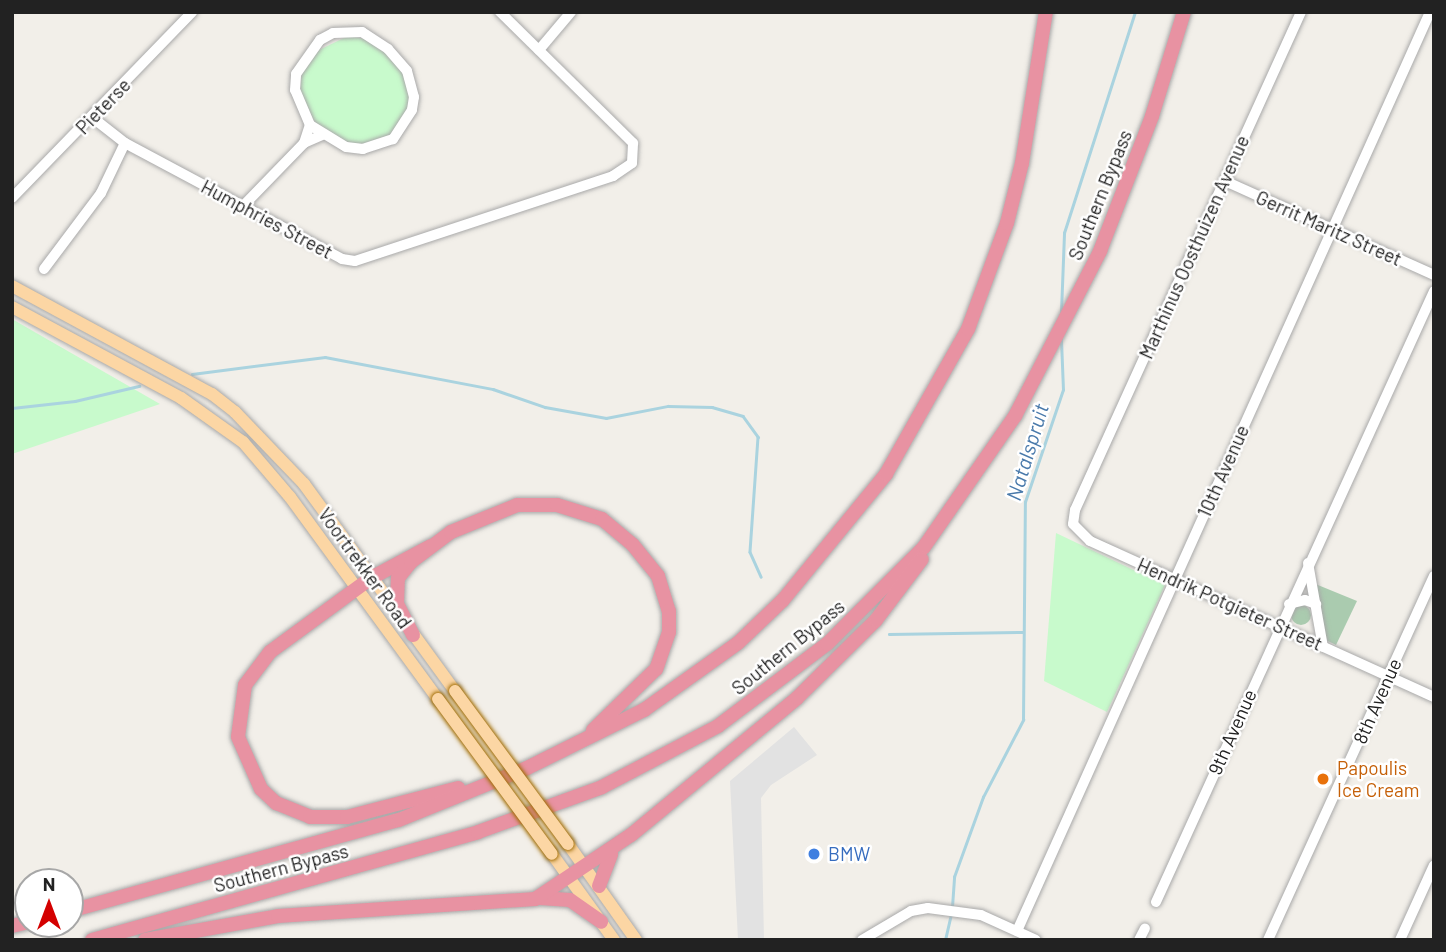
<!DOCTYPE html>
<style>
body{margin:0}
#map{position:relative;width:1446px;height:952px;overflow:hidden;background:#f2efe9;font-family:Barlow,sans-serif}
div>[style]{position:absolute}
[style*='--x']{left:calc(var(--x)*1px);top:calc(var(--y)*1px);width:calc(var(--w)*1px);rotate:calc(var(--a)*1deg)}
.cemetery>*{inset:0;background:#aacbaf}
.round{border-radius:50%}
.park>*{inset:0;background:#c8facc}
.parking>*{inset:0;background:#e2e2e2}
.stream>*{height:2.5px;margin:-1.25px;padding:0 1.25px;transform-origin:1.25px;border-radius:1.25px;background:#aad3df}
.roads{filter:drop-shadow(0 0 2px #a9a9a9) drop-shadow(0 0 2px #a9a9a9)}
.minor>*{height:10px;margin:-5px;padding:0 5px;transform-origin:5px;border-radius:5px;background:#fff}
.major>*{height:12px;margin:-6px;padding:0 6px;transform-origin:6px;border-radius:6px;background:#fcd6a4}
.highway>*{height:14px;margin:-7px;padding:0 7px;transform-origin:7px;border-radius:7px;background:#e892a2}
.bridges{filter:drop-shadow(0 0 2px #a06b00) drop-shadow(0 0 2px #a06b00)}
.major-bridge>*{height:12px;margin:-6px;padding:0 6px;transform-origin:6px;border-radius:6px;background:#fcd6a4}
.dots>*{width:19px;height:19px;translate:-50% -50%;box-sizing:border-box;border:4px solid #fff;border-radius:50%}
span{translate:-50% -50%;white-space:nowrap;text-align:center;line-height:1.15;-webkit-text-stroke:5px #fff;paint-order:stroke}
.street-label{font-size:19px;color:#222}
.food-label{font-size:19px;color:#c56008}
.left{translate:0 -50%;text-align:left}
.shop-label{font-size:19px;color:#366cbe}
.water-label{font-size:21px;color:#4a7aab;font-style:italic}
.frame{position:absolute;inset:0;border:14px solid #222;pointer-events:none}
.north{position:absolute;left:14px;top:868px;width:70px;height:70px;box-sizing:border-box;background:#fff;border:2px solid #a7a7a7;border-radius:50%;rotate:0deg;font-size:19px;font-weight:700;line-height:28px;text-align:center;color:#222}
.north::after{content:'';display:block;margin:auto;width:24px;height:32px;background:#d40000;clip-path:polygon(50% 0,100% 100%,50% 72%,0 100%)}
</style>
<div id="map">
<div class="cemetery">
<i style="clip-path:polygon(1313px 583px,1357px 601px,1336px 645px,1324px 639px)"></i>
<i class="round" style="left:1291px;top:605px;width:20px;height:20px"></i>
</div>
<div class="park">
<i style="clip-path:polygon(348px 36px,366px 39px,382px 50px,402px 70px,411px 90px,409px 111px,391px 135px,363px 145px,347px 143px,316px 124px,300px 93px,302px 72px,317px 51px)"></i>
<i style="clip-path:polygon(12px 319px,160px 404px,12px 454px)"></i>
<i style="clip-path:polygon(1056px 533px,1165px 585px,1107px 712px,1044px 681px)"></i>
</div>
<div class="parking">
<i style="clip-path:polygon(794px 727px,817px 755px,771px 785px,761px 798px,764px 940px,738px 940px,730px 781px)"></i>
</div>
<div class="stream">
<i style="--x:1061;--y:312;--w:79;--a:-87.8"></i>
<i style="--x:1064;--y:233;--w:232;--a:-72.2"></i>
<i style="--x:192;--y:374;--w:134;--a:-7.3"></i>
<i style="--x:325;--y:357;--w:171;--a:10.8"></i>
<i style="--x:493;--y:389;--w:55;--a:19.1"></i>
<i style="--x:545;--y:407;--w:62;--a:10.2"></i>
<i style="--x:606;--y:418;--w:63;--a:-11"></i>
<i style="--x:668;--y:406;--w:44;--a:1.3"></i>
<i style="--x:712;--y:407;--w:32;--a:16"></i>
<i style="--x:743;--y:416;--w:26;--a:54"></i>
<i style="--x:758;--y:437;--w:115;--a:94"></i>
<i style="--x:750;--y:552;--w:27;--a:66"></i>
<i style="--x:12;--y:408;--w:63;--a:-6.3"></i>
<i style="--x:75;--y:401;--w:66;--a:-13.2"></i>
<i style="--x:889;--y:634;--w:133;--a:-0.9"></i>
<i style="--x:952;--y:907;--w:30;--a:-86"></i>
<i style="--x:954;--y:877;--w:85;--a:-70.1"></i>
<i style="--x:983;--y:797;--w:87;--a:-62.5"></i>
<i style="--x:1023;--y:720;--w:218;--a:-89.5"></i>
<i style="--x:1025;--y:502;--w:118;--a:-71.3"></i>
<i style="--x:1063;--y:390;--w:50;--a:-92.3"></i>
<i style="--x:945;--y:940;--w:27;--a:-77"></i>
</div>
<div class="roads">
<div class="minor">
<i style="--x:1301;--y:12;--w:547;--a:114.41"></i>
<i style="--x:1075;--y:510;--w:14;--a:98"></i>
<i style="--x:1073;--y:524;--w:24;--a:45"></i>
<i style="--x:1090;--y:541;--w:378;--a:24.4"></i>
<i style="--x:539;--y:50;--w:50;--a:-49.9"></i>
<i style="--x:93;--y:118;--w:41;--a:38"></i>
<i style="--x:125;--y:143;--w:246;--a:28.1"></i>
<i style="--x:342;--y:259;--w:13;--a:9"></i>
<i style="--x:355;--y:261;--w:272;--a:-18.2"></i>
<i style="--x:613;--y:176;--w:23;--a:-34"></i>
<i style="--x:632;--y:163;--w:20;--a:-87"></i>
<i style="--x:633;--y:143;--w:187;--a:-135.4"></i>
<i style="--x:304;--y:143;--w:19;--a:-72"></i>
<i style="--x:310;--y:125;--w:38;--a:-113"></i>
<i style="--x:295;--y:90;--w:16;--a:-86"></i>
<i style="--x:296;--y:74;--w:42;--a:-54.8"></i>
<i style="--x:320;--y:40;--w:15;--a:-28"></i>
<i style="--x:333;--y:33;--w:29;--a:-2"></i>
<i style="--x:362;--y:32;--w:31;--a:33"></i>
<i style="--x:388;--y:49;--w:29;--a:49"></i>
<i style="--x:407;--y:71;--w:27;--a:75"></i>
<i style="--x:414;--y:97;--w:13;--a:99"></i>
<i style="--x:412;--y:110;--w:35;--a:123"></i>
<i style="--x:393;--y:139;--w:32;--a:162"></i>
<i style="--x:363;--y:149;--w:17;--a:-173"></i>
<i style="--x:346;--y:147;--w:42;--a:-148.6"></i>
<i style="--x:1225;--y:181;--w:229;--a:24.2"></i>
<i style="--x:12;--y:198;--w:259;--a:-45.9"></i>
<i style="--x:244;--y:205;--w:86;--a:-45.9"></i>
<i style="--x:304;--y:143;--w:20;--a:-24"></i>
<i style="--x:44;--y:269;--w:95;--a:-53.1"></i>
<i style="--x:101;--y:193;--w:55;--a:-64.4"></i>
<i style="--x:1308;--y:563;--w:85;--a:79.9"></i>
<i style="--x:1289;--y:604;--w:16;--a:-14"></i>
<i style="--x:1305;--y:600;--w:12;--a:20"></i>
<i style="--x:1156;--y:902;--w:671;--a:-65.53"></i>
<i style="--x:1017;--y:931;--w:1008;--a:-65.8"></i>
<i style="--x:862;--y:940;--w:57;--a:-30.6"></i>
<i style="--x:911;--y:911;--w:17;--a:-10"></i>
<i style="--x:928;--y:908;--w:53;--a:7.5"></i>
<i style="--x:981;--y:915;--w:60;--a:24.4"></i>
<i style="--x:1139;--y:940;--w:13;--a:-63"></i>
<i style="--x:1268;--y:940;--w:400;--a:-65.5"></i>
<i style="--x:1400;--y:940;--w:82;--a:-65.6"></i>
</div>
<div class="major">
<i style="--x:12;--y:286;--w:227;--a:28.4"></i>
<i style="--x:212;--y:394;--w:29;--a:38"></i>
<i style="--x:235;--y:412;--w:100;--a:46.2"></i>
<i style="--x:304;--y:484;--w:256;--a:53.9"></i>
<i style="--x:12;--y:307;--w:192;--a:28.3"></i>
<i style="--x:181;--y:398;--w:76;--a:35.4"></i>
<i style="--x:243;--y:442;--w:72;--a:49.5"></i>
<i style="--x:290;--y:497;--w:250;--a:53.8"></i>
<i style="--x:568;--y:844;--w:118;--a:54.7"></i>
<i style="--x:552;--y:854;--w:106;--a:54.2"></i>
</div>
<div class="highway">
<i style="--x:431;--y:546;--w:68;--a:151.9"></i>
<i style="--x:371;--y:578;--w:125;--a:143.8"></i>
<i style="--x:270;--y:652;--w:41;--a:127.1"></i>
<i style="--x:245;--y:685;--w:52;--a:97.7"></i>
<i style="--x:238;--y:737;--w:57;--a:66.1"></i>
<i style="--x:261;--y:789;--w:21;--a:43"></i>
<i style="--x:276;--y:803;--w:37;--a:22"></i>
<i style="--x:310;--y:817;--w:37;--a:0"></i>
<i style="--x:347;--y:817;--w:115;--a:-14.6"></i>
<i style="--x:413;--y:635;--w:35;--a:-117"></i>
<i style="--x:397;--y:604;--w:26;--a:-88"></i>
<i style="--x:398;--y:578;--w:21;--a:-51"></i>
<i style="--x:411;--y:562;--w:50;--a:-36.9"></i>
<i style="--x:451;--y:532;--w:71;--a:-22.2"></i>
<i style="--x:517;--y:505;--w:40;--a:0"></i>
<i style="--x:557;--y:505;--w:47;--a:17.3"></i>
<i style="--x:602;--y:519;--w:40;--a:40"></i>
<i style="--x:633;--y:545;--w:40;--a:51"></i>
<i style="--x:658;--y:576;--w:37;--a:73"></i>
<i style="--x:669;--y:611;--w:21;--a:90"></i>
<i style="--x:669;--y:632;--w:39;--a:109"></i>
<i style="--x:656;--y:669;--w:88;--a:135.9"></i>
<i style="--x:599;--y:886;--w:34;--a:-69"></i>
<i style="--x:540;--y:898;--w:30;--a:4"></i>
<i style="--x:570;--y:900;--w:38;--a:35"></i>
<i style="--x:70;--y:911;--w:341;--a:-15.5"></i>
<i style="--x:399;--y:820;--w:138;--a:-22.1"></i>
<i style="--x:527;--y:768;--w:131;--a:-26.4"></i>
<i style="--x:644;--y:710;--w:115;--a:-35.5"></i>
<i style="--x:738;--y:643;--w:62;--a:-43.7"></i>
<i style="--x:783;--y:600;--w:163;--a:-50.7"></i>
<i style="--x:886;--y:474;--w:167;--a:-60.5"></i>
<i style="--x:968;--y:329;--w:113;--a:-69.8"></i>
<i style="--x:1007;--y:223;--w:62;--a:-76"></i>
<i style="--x:1022;--y:163;--w:153;--a:-81"></i>
<i style="--x:12;--y:926;--w:16;--a:-14"></i>
<i style="--x:92;--y:940;--w:401;--a:-15.6"></i>
<i style="--x:478;--y:832;--w:132;--a:-19.9"></i>
<i style="--x:602;--y:787;--w:131;--a:-27.7"></i>
<i style="--x:718;--y:726;--w:136;--a:-37"></i>
<i style="--x:827;--y:644;--w:137;--a:-45"></i>
<i style="--x:924;--y:547;--w:160;--a:-55.2"></i>
<i style="--x:1015;--y:416;--w:186;--a:-62.7"></i>
<i style="--x:1100;--y:251;--w:145;--a:-68.9"></i>
<i style="--x:1152;--y:116;--w:109;--a:-72.9"></i>
<i style="--x:145;--y:940;--w:135;--a:-10.2"></i>
<i style="--x:278;--y:916;--w:258;--a:-3.8"></i>
<i style="--x:535;--y:899;--w:115;--a:-33.7"></i>
<i style="--x:631;--y:835;--w:215;--a:-39.5"></i>
<i style="--x:797;--y:698;--w:111;--a:-44.6"></i>
<i style="--x:876;--y:620;--w:76;--a:-53"></i>
</div>
</div>
<div class="bridges">
<div class="major-bridge">
<i style="--x:455;--y:691;--w:190;--a:53.6"></i>
<i style="--x:438;--y:699;--w:192;--a:53.7"></i>
</div>
</div>
<div class="dots">
<i style="left:1323px;top:779px;background:#e8710a"></i>
<i style="left:814px;top:854px;background:#3f7fe0"></i>
</div>
<div class="street-label">
<span style="left:103px;top:106px;rotate:-46deg">Pieterse</span>
<span style="left:1100px;top:195px;rotate:-68deg">Southern Bypass</span>
<span style="left:267px;top:219px;rotate:28deg">Humphries Street</span>
<span style="left:1329px;top:228px;rotate:24deg">Gerrit Maritz Street</span>
<span style="left:1194px;top:247px;rotate:-66deg">Marthinus Oosthuizen Avenue</span>
<span style="left:1223px;top:471px;rotate:-66deg">10th Avenue</span>
<span style="left:365px;top:568px;rotate:54deg">Voortrekker Road</span>
<span style="left:1230px;top:604px;rotate:24deg">Hendrik Potgieter Street</span>
<span style="left:788px;top:647px;rotate:-39deg">Southern Bypass</span>
<span style="left:1377px;top:701px;rotate:-66deg">8th Avenue</span>
<span style="left:1232px;top:732px;rotate:-66deg">9th Avenue</span>
<span style="left:281px;top:868px;rotate:-15deg">Southern Bypass</span>
</div>
<div class="food-label">
<span class="left" style="left:1337px;top:779px">Papoulis<br>Ice Cream</span>
</div>
<div class="shop-label">
<span class="left" style="left:828px;top:854px">BMW</span>
</div>
<div class="water-label">
<span style="left:1027px;top:452px;rotate:-73deg">Natalspruit</span>
</div>
<div class="frame"></div>
<div class="north">N</div>
</div>
